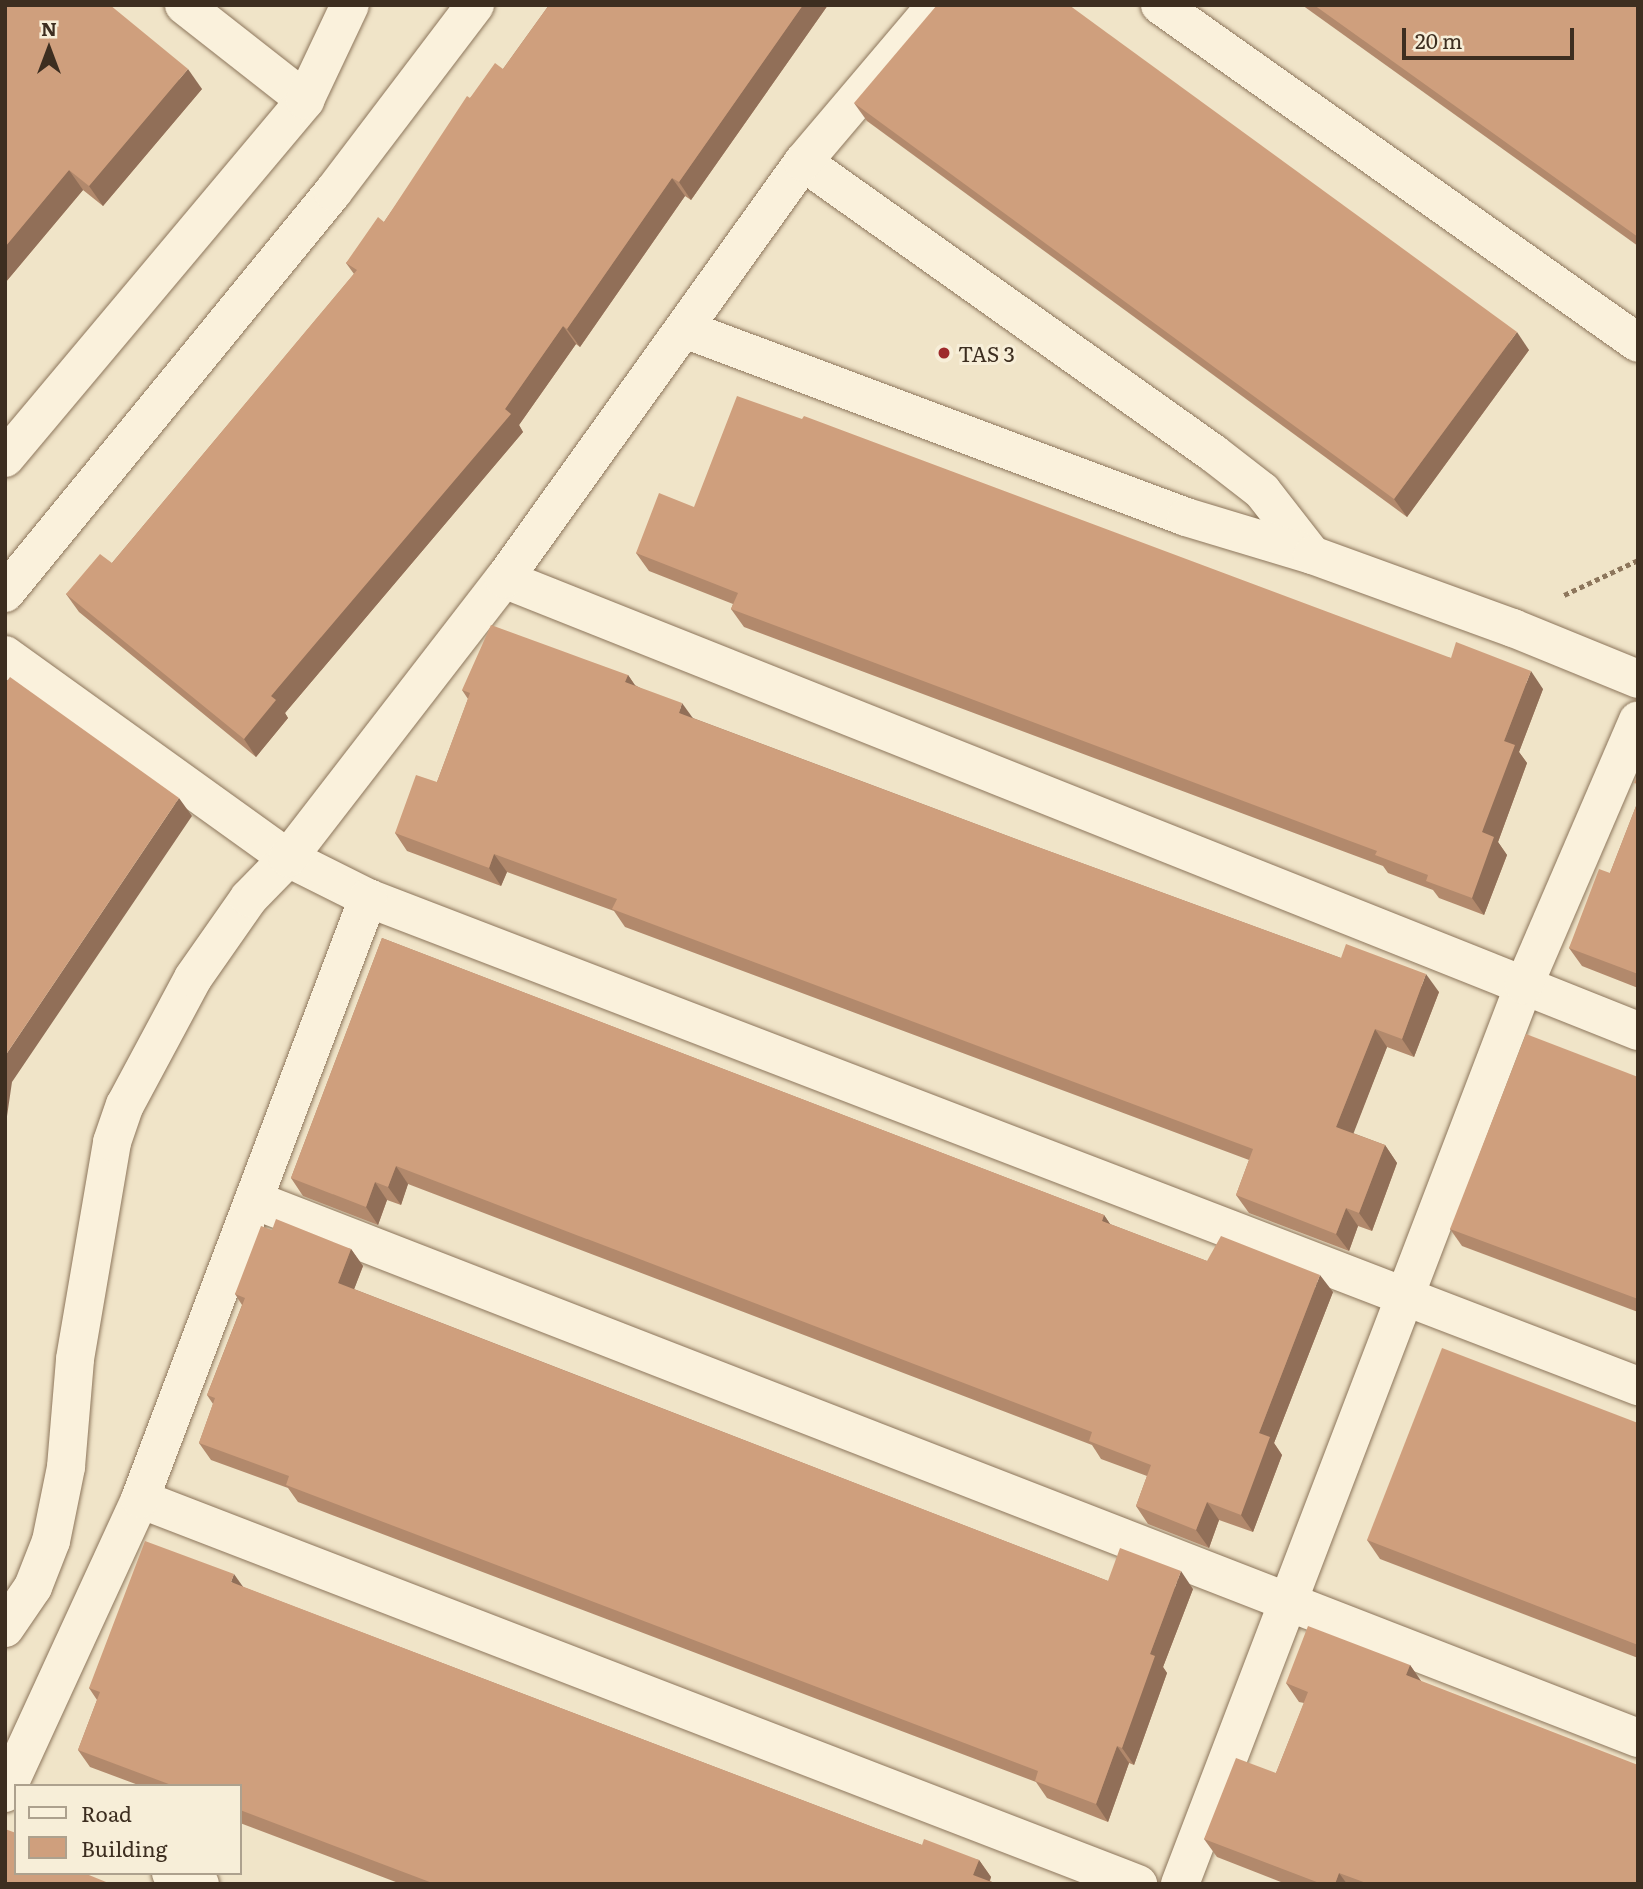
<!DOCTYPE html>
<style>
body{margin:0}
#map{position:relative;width:1643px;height:1889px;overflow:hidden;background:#f0e4c8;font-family:Literata,serif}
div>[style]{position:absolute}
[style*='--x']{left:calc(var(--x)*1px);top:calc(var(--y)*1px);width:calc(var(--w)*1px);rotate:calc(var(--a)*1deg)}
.path>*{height:4.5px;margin-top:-2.25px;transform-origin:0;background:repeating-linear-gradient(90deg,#8d765c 0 5px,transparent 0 8.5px)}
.roads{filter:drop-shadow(0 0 2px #8d765c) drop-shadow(0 0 2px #8d765c)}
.minor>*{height:38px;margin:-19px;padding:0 19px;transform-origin:19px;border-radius:19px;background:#faf1dc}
.tertiary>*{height:38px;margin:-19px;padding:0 19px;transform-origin:19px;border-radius:19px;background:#faf1dc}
.wall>*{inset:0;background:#b2896c}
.shaded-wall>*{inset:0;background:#916f58}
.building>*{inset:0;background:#cf9f7d}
.dots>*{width:19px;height:19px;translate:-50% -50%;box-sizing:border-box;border:4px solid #f7eed8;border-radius:50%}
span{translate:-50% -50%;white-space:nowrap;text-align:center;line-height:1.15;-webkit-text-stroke:6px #f7eed8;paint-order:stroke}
.poi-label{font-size:21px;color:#3d2e20}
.left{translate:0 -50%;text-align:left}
.frame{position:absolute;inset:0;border:7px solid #3d2e20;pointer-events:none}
.legend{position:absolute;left:14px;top:1784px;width:228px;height:91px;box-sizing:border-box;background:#f7eed8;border:2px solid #ada18e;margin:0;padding:9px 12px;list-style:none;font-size:21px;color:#3d2e20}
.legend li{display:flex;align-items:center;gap:14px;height:35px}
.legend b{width:35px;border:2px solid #ada18e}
.north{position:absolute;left:14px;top:14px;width:70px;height:70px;-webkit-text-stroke:5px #f7eed8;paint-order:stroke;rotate:0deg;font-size:19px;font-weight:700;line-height:28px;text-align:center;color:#3d2e20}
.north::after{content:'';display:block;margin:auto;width:24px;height:32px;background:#3d2e20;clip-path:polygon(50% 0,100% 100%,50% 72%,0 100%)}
.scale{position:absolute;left:1402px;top:28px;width:172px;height:32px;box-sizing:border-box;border:4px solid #3d2e20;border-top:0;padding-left:9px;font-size:21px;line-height:24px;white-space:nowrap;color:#3d2e20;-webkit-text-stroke:5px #f7eed8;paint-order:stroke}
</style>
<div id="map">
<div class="path">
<i style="--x:1564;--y:595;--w:82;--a:-25.3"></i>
</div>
<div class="roads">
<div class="minor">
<i style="--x:184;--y:5;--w:154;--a:38.1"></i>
<i style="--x:1160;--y:5;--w:585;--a:35.26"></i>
<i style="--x:803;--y:162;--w:503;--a:35.37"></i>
<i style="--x:1213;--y:453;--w:62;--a:37.8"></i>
<i style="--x:1262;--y:491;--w:81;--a:52"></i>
<i style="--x:687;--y:330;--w:533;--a:20.54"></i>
<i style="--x:1186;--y:517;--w:132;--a:16.8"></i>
<i style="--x:1312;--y:555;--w:214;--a:20"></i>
<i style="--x:1513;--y:628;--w:135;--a:22.2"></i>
<i style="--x:504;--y:579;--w:1221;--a:21.73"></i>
<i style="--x:5;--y:593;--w:518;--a:-50.72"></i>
<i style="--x:333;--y:192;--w:235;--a:-52.8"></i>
<i style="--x:5;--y:655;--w:348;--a:35.7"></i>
<i style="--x:288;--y:858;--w:89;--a:26.6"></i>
<i style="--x:368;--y:898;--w:1361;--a:21.02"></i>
<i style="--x:254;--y:1200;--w:1485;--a:21.24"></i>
<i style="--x:140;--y:1499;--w:1070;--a:21.1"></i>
<i style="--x:5;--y:1628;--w:50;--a:-55.7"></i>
<i style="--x:33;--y:1587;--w:49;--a:-68.6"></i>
<i style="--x:51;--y:1541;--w:76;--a:-78.5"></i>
<i style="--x:66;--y:1467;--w:108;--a:-85.2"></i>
<i style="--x:75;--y:1359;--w:220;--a:-80.3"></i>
<i style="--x:112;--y:1142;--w:39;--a:-71"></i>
<i style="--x:125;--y:1105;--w:144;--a:-61.8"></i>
<i style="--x:193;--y:978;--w:98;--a:-55"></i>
<i style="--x:249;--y:898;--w:56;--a:-45.7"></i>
<i style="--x:288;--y:858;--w:353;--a:-52.3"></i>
<i style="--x:504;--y:579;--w:513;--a:-54.36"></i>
<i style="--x:803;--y:162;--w:206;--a:-49.7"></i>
<i style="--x:5;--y:1793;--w:324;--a:-65.3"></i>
<i style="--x:140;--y:1499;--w:643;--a:-69.22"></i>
<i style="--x:171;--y:1873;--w:31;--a:21"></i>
<i style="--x:1180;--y:1884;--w:963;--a:-69.06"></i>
<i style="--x:1524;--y:985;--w:288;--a:-66.7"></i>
</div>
<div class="tertiary">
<i style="--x:5;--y:458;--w:467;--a:-50"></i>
<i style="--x:305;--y:100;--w:105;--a:-64.7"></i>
</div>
</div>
<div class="wall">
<i style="clip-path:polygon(5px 5px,202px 89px,103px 206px,83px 190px,5px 283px)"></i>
<i style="clip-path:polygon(549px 5px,828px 5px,691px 200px,685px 196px,580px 347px,576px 344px,519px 425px,523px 432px,285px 713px,288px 718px,256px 757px,79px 612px,66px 594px,112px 563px,354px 274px,346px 263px,384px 222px,470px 98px,503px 69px)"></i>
<i style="clip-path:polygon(1302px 5px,1638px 5px,1638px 246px)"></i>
<i style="clip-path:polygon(854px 103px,1529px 350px,1407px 517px,867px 121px)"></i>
<i style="clip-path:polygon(694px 507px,1451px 658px,1543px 689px,1519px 752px,1527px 763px,1498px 842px,1507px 855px,1484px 915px,1439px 898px,1433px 890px,1388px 873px,1383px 866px,744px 627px,731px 609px,733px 604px,649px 571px,636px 553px)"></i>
<i style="clip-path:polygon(628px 675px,635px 685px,693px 718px,1024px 842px,1341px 958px,1439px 992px,1414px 1057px,1387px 1047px,1353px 1133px,1385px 1145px,1397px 1163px,1372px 1231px,1358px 1226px,1349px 1251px,1249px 1213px,1236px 1195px,1249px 1160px,625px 927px,614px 911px,507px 872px,501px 886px,407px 851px,395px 833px,437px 782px,468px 699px,462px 690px)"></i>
<i style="clip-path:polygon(1638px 801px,1638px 988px,1582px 966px,1569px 948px,1610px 873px)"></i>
<i style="clip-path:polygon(382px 938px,1104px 1215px,1110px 1224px,1207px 1261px,1333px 1292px,1274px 1443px,1282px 1455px,1253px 1532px,1219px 1520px,1209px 1548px,1148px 1524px,1136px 1506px,1147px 1476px,1101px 1459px,1092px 1445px,408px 1184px,401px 1205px,387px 1200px,378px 1225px,303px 1196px,291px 1178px)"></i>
<i style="clip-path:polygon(1638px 1077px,1638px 1312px,1462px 1246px,1450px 1229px)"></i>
<i style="clip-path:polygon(272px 1230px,351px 1249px,363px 1266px,354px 1289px,1108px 1581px,1193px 1589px,1163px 1667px,1167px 1673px,1134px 1765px,1129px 1763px,1108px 1822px,1047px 1798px,1036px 1782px,298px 1502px,288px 1488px,211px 1460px,199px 1443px,213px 1404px,207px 1395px,242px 1305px,235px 1294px)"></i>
<i style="clip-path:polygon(1638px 1423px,1638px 1658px,1380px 1559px,1367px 1540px)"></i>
<i style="clip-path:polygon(243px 1587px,878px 1829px,922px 1845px,979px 1860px,991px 1877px,990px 1881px,997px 1884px,401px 1884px,240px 1823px,240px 1786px,141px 1786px,90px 1767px,78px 1750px,97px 1700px,89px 1688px)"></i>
<i style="clip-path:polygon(1410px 1665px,1421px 1681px,1638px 1884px,1286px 1884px,1217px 1857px,1204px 1839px,1276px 1773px,1304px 1703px,1299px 1702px,1286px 1683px)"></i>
</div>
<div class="shaded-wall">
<i style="clip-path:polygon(803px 5px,828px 5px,691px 200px,679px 182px)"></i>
<i style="clip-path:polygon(188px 69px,202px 89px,103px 206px,89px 186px)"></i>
<i style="clip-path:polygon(69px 170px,83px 190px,5px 283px,5px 247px)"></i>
<i style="clip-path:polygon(672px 178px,685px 196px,580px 347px,567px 329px)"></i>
<i style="clip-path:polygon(563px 326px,576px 344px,519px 425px,523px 432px,285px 713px,288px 718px,256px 757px,244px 739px,271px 696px,505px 409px)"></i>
<i style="clip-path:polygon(1517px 332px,1529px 350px,1407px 517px,1394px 499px)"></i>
<i style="clip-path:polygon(1531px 671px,1543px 689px,1519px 752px,1527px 763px,1498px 842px,1507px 855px,1484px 915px,1472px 898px,1482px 832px,1504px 741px)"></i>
<i style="clip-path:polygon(628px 675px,640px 693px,625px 682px)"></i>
<i style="clip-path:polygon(682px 703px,695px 721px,679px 713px)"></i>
<i style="clip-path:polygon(179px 798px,192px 816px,12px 1082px,5px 1130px,5px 1056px)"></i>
<i style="clip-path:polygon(494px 854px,507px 872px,501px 886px,489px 868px)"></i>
<i style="clip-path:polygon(1426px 974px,1439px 992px,1414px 1057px,1402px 1039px)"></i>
<i style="clip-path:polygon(1375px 1029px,1387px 1047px,1349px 1145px,1336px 1127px)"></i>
<i style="clip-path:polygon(1385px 1145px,1397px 1163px,1372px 1231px,1359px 1213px)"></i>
<i style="clip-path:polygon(396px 1166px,408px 1184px,401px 1205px,388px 1187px)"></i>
<i style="clip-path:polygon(375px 1182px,387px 1200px,378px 1225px,366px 1207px)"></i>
<i style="clip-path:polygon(1346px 1208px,1358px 1226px,1349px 1251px,1336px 1234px)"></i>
<i style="clip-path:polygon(1104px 1215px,1116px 1233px,1102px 1221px)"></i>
<i style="clip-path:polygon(351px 1249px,363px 1266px,350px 1300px,338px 1283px)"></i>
<i style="clip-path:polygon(1320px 1275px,1333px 1292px,1274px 1443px,1282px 1455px,1253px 1532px,1241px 1515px,1259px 1433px)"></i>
<i style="clip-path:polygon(1207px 1502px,1219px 1520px,1209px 1548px,1196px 1530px)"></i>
<i style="clip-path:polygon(1181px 1571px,1193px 1589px,1163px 1667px,1167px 1673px,1134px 1765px,1122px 1748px,1150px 1654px)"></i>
<i style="clip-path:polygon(234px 1574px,246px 1591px,231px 1582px)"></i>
<i style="clip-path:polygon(1410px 1665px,1423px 1684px,1406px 1675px)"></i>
<i style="clip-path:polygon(1117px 1746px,1129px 1763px,1108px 1822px,1096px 1804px)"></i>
<i style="clip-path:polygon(979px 1860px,991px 1877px,988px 1884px,973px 1875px)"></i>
<i style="clip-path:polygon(1339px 1873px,1347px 1884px,1335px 1884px)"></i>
</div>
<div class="building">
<i style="clip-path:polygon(5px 5px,110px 5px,188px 69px,89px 186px,69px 170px,5px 247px)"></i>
<i style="clip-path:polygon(549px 5px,803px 5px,679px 182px,672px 178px,567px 329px,563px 326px,505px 409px,511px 414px,271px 696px,276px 700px,244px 739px,66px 594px,100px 554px,112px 563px,357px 270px,346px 263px,378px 217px,384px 222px,467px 96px,470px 98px,495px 63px,503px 69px)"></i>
<i style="clip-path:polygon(937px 5px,1069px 5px,1517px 332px,1394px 499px,854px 103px)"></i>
<i style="clip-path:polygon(1314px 5px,1638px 5px,1638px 237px)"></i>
<i style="clip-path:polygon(737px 396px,802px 419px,804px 416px,1451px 658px,1456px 642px,1531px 671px,1504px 741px,1515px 745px,1482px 832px,1494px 837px,1472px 898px,1426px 881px,1428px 875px,1375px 855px,1377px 851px,731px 609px,738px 593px,636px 553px,659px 493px,694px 507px)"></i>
<i style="clip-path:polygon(491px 625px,628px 675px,625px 682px,682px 703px,679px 713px,1024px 842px,1341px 958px,1346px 944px,1426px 974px,1402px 1039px,1375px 1029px,1336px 1127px,1385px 1145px,1359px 1213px,1346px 1208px,1336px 1234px,1236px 1195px,1253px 1149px,612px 909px,617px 899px,494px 854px,489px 868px,395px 833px,416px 775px,437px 782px,470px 693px,462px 690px)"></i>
<i style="clip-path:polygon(10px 677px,179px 798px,5px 1056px,5px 684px)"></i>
<i style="clip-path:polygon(1638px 774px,1638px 784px,1634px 783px)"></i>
<i style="clip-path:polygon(1638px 801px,1638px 974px,1569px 948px,1599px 869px,1610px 873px)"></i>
<i style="clip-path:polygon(382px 938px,1104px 1215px,1102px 1221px,1207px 1261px,1221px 1236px,1320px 1275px,1259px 1433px,1270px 1437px,1241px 1515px,1207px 1502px,1196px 1530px,1136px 1506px,1151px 1465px,1089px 1441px,1092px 1432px,396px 1166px,388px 1187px,375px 1182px,366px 1207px,291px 1178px)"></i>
<i style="clip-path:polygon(1526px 1034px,1638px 1077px,1638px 1299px,1450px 1229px)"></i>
<i style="clip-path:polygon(276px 1219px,351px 1249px,338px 1283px,1108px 1581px,1120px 1548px,1181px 1571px,1150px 1654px,1155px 1656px,1122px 1748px,1117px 1746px,1096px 1804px,1035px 1781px,1038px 1771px,286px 1485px,289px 1476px,199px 1443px,215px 1398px,207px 1395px,245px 1298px,235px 1294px,261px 1226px,272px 1230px)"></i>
<i style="clip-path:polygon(1442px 1348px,1638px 1423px,1638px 1645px,1367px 1540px)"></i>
<i style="clip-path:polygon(145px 1541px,234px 1574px,231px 1582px,479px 1677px,878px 1829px,922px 1845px,924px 1839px,979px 1860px,973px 1875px,997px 1884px,435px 1884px,240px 1810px,240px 1786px,174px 1786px,78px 1750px,100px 1692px,89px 1688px)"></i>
<i style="clip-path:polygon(1308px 1626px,1410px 1665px,1406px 1675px,1638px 1765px,1638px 1884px,1369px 1884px,1339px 1873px,1335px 1884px,1322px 1884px,1204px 1839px,1236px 1758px,1276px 1773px,1308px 1692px,1286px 1683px)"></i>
<i style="clip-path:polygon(5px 1829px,16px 1833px,16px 1873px,84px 1873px,111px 1884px,5px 1884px)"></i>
</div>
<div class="dots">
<i style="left:944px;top:353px;background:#9e2a2b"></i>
</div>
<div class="poi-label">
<span class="left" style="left:958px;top:353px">TAS 3</span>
</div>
<div class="frame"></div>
<ul class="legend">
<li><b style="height:9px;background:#faf1dc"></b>Road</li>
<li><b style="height:19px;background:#cf9f7d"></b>Building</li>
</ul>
<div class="north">N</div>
<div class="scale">20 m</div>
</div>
